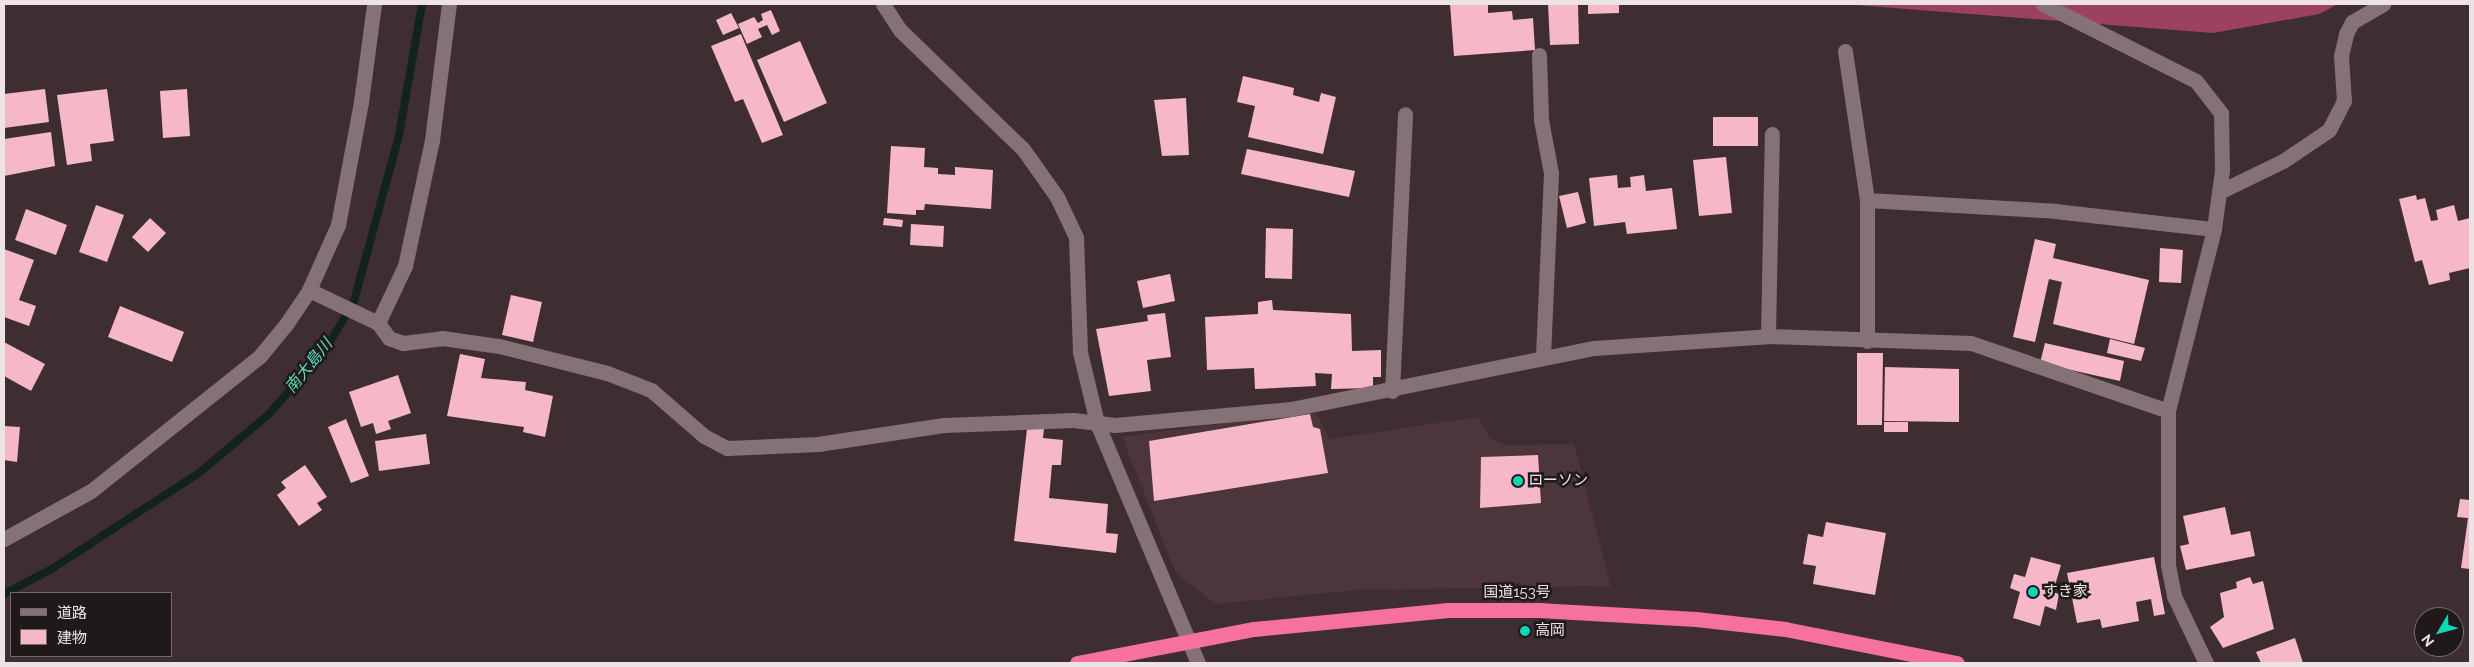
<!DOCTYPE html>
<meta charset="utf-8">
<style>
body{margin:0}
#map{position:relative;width:2474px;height:667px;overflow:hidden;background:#3e2e32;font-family:Raleway,"Noto Sans JP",sans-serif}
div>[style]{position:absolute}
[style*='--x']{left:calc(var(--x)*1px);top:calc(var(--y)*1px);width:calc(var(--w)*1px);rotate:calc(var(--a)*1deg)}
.built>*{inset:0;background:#4c353b}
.forest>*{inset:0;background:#9c4260}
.stream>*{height:8px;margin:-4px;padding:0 4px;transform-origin:4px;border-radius:4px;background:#12231f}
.building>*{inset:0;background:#f6b8c8}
.minor>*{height:15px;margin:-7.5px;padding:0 7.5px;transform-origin:7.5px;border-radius:7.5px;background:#857277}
.highway>*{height:15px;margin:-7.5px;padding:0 7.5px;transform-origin:7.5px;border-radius:7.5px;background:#f6719c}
.dots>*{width:14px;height:14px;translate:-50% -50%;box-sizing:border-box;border:2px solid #20191a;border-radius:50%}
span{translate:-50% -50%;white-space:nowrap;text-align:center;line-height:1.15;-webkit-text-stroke:5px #20191a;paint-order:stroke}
.poi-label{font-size:15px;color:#ede2e4}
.left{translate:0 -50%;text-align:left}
.street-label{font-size:15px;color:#ede2e4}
.water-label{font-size:16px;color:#5adec1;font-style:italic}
.frame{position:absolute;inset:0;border:5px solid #ede2e4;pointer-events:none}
.legend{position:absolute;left:10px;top:592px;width:162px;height:65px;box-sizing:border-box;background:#20191a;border:1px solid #72696b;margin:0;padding:6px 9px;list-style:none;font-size:15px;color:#ede2e4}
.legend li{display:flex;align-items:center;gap:10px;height:25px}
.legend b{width:25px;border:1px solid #72696b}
.north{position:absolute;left:2414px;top:607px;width:50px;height:50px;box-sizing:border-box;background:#20191a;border:1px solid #72696b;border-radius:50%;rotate:233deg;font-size:14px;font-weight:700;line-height:20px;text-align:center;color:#ede2e4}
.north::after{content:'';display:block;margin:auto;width:18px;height:22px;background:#0fd5b4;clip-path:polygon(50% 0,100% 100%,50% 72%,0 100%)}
</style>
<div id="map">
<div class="built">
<i style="clip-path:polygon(1315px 411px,1330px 439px,1478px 417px,1490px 439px,1507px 445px,1574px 444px,1611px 586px,1355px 590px,1216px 604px,1176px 573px,1122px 437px)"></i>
</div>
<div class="forest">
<i style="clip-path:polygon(1843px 4px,2338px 4px,2319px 14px,2213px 33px)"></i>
</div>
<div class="stream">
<i style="--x:4;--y:594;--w:52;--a:-27.6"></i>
<i style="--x:50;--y:570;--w:178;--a:-33.1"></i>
<i style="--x:199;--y:473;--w:92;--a:-40.1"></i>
<i style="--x:269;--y:414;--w:86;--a:-48.8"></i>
<i style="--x:326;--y:349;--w:56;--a:-59.7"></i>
<i style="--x:354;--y:301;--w:172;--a:-74.8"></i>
<i style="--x:399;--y:135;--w:133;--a:-80"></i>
</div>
<div class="building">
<i style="clip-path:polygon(1450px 4px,1488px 4px,1488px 13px,1512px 11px,1513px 20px,1533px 18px,1535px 50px,1454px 56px)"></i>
<i style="clip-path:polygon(1548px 4px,1578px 4px,1579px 44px,1550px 45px)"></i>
<i style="clip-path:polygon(1588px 4px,1619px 4px,1619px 13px,1588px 14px)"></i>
<i style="clip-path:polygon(771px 10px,780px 31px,772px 35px,767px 25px,758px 29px,762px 37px,747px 44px,738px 24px,754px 17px,758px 23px,763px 20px,761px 14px)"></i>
<i style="clip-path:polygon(731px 13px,739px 28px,723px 35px,716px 20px)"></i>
<i style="clip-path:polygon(741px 34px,783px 135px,762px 143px,743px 99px,735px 102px,711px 46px)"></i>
<i style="clip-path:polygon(800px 41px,827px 103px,784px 122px,757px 60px)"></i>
<i style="clip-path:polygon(1243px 76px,1294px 88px,1293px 95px,1319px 102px,1321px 93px,1336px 97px,1323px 154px,1248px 137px,1255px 106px,1237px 102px)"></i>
<i style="clip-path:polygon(45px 89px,49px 122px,4px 128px,4px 94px)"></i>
<i style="clip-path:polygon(107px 89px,114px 141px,90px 144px,92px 161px,67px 165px,57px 95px)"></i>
<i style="clip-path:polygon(187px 89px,190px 136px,163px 138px,160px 91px)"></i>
<i style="clip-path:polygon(1186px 98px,1189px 155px,1162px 156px,1154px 100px)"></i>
<i style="clip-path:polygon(1713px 117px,1758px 117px,1758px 146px,1713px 146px)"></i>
<i style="clip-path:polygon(51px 132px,55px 166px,4px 176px,4px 139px)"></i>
<i style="clip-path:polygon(891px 146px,925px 148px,924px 167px,938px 168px,938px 174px,955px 175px,955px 167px,993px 170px,991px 209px,925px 204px,924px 210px,916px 210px,916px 215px,887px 213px)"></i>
<i style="clip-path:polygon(1247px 149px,1355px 171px,1349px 197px,1241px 174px)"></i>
<i style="clip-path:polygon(1726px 157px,1732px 213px,1699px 216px,1693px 160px)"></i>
<i style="clip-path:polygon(1617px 175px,1618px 188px,1631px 187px,1630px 177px,1644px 175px,1646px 191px,1672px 188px,1677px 229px,1627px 234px,1625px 222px,1594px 226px,1589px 178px)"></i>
<i style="clip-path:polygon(1578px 192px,1586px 223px,1567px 228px,1559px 196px)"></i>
<i style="clip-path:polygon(2416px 195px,2417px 200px,2425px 198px,2431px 221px,2438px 220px,2436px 210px,2454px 205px,2458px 221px,2470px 218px,2470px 268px,2449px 273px,2450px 280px,2429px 285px,2422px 260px,2415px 262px,2399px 199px)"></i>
<i style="clip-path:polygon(96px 205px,124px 215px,107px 262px,79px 252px)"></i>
<i style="clip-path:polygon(26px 209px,67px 225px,56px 255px,15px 240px)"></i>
<i style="clip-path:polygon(150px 218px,166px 233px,148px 252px,132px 237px)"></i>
<i style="clip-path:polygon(884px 218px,903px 220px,902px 227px,883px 225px)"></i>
<i style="clip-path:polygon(911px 224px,944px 226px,943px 247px,910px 245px)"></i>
<i style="clip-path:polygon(1266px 228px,1293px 229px,1292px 279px,1265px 278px)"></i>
<i style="clip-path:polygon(2035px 239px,2056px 244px,2053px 258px,2149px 280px,2134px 344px,2053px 324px,2062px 282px,2049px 279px,2035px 342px,2013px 337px)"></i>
<i style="clip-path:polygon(2160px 248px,2183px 250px,2181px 283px,2159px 282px)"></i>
<i style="clip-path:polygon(4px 249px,34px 260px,19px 300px,36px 306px,29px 326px,4px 317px)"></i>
<i style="clip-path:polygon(1170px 274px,1175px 301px,1143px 308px,1137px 281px)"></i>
<i style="clip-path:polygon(511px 295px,542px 302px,533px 342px,502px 335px)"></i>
<i style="clip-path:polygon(1272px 300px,1273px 310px,1351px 314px,1352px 351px,1381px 350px,1381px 377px,1373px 377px,1373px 388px,1331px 389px,1332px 374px,1315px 373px,1316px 386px,1255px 389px,1254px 368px,1207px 370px,1205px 317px,1258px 314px,1258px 302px)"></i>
<i style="clip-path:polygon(120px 306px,184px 332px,172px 362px,108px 337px)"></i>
<i style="clip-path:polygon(1165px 313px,1171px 357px,1147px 360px,1151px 391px,1109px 396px,1096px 329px,1148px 321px,1147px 315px)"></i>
<i style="clip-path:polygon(2110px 339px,2145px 348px,2141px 361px,2107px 353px)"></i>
<i style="clip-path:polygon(4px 342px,45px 364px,31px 391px,4px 376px)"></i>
<i style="clip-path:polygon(2045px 343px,2124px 361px,2120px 381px,2040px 363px)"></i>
<i style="clip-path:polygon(1857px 353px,1883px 353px,1882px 425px,1857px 425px)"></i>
<i style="clip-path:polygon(460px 354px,485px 359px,481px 378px,526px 382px,525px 390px,553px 396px,545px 437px,523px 432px,524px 427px,447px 416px)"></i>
<i style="clip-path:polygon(1885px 367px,1959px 369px,1959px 422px,1884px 421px)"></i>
<i style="clip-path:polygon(398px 375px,411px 413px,388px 421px,391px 429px,376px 434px,373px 423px,361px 427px,349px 392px)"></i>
<i style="clip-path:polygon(1310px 414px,1313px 427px,1320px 429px,1328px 473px,1154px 501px,1149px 441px)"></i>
<i style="clip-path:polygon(346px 419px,369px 476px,351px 483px,328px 427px)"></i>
<i style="clip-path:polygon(1884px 422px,1908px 422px,1908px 432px,1884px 432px)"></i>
<i style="clip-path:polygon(4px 426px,20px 427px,17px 462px,4px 460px)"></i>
<i style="clip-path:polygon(1044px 428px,1043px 438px,1063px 440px,1061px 465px,1052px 465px,1049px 498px,1108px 504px,1106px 533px,1118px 534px,1116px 553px,1014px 541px,1027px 429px)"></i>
<i style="clip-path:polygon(426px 434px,430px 464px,379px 471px,375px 441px)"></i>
<i style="clip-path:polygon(1538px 455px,1541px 503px,1480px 508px,1481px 457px)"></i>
<i style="clip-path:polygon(305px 465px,327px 497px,317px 503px,322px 510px,299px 526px,277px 495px,286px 488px,281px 482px)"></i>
<i style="clip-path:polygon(2460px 499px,2470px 500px,2470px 569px,2461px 568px,2468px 518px,2457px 517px)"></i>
<i style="clip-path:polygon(2225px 507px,2231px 535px,2250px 531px,2255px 556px,2186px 570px,2180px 546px,2189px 544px,2183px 516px)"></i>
<i style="clip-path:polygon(1826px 522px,1886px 533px,1875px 595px,1813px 584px,1816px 566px,1803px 564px,1808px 534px,1823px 537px)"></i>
<i style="clip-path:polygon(2031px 557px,2061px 565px,2053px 592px,2059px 594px,2056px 610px,2045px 606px,2040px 626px,2013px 618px,2020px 592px,2010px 588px,2014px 574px,2025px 577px)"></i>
<i style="clip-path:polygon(2154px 557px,2165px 614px,2154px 616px,2151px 599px,2136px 602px,2139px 621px,2102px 628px,2100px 619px,2077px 623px,2067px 573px)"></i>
<i style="clip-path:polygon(2250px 577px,2253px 584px,2263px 581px,2274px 629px,2223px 648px,2210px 627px,2224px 617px,2220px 593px,2237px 588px,2236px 582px)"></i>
<i style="clip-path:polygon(2295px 638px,2303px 663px,2261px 663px,2256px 652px)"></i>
</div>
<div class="minor">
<i style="--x:883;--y:4;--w:31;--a:57"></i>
<i style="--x:900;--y:30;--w:171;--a:44.1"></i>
<i style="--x:1023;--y:149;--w:59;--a:54.7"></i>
<i style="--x:1057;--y:197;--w:44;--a:64.6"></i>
<i style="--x:1076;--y:237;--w:115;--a:88"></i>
<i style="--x:1080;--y:352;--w:73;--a:76.5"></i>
<i style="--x:1097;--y:423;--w:260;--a:67.2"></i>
<i style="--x:2043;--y:4;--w:171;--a:26.7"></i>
<i style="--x:2196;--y:81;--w:41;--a:52"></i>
<i style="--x:2221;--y:113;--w:57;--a:89"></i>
<i style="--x:2222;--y:170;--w:60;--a:97.7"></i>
<i style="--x:2214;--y:229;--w:188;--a:104.2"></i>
<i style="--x:2168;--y:411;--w:154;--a:90"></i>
<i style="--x:2168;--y:565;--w:32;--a:79"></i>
<i style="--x:2174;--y:596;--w:74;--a:64.5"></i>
<i style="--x:1845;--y:51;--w:151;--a:81.6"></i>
<i style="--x:1867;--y:200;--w:141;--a:90"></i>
<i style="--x:1539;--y:55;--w:65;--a:88.2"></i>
<i style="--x:1541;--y:120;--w:54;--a:79.3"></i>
<i style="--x:1551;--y:173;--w:185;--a:92.5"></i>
<i style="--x:2219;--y:192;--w:71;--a:-25.8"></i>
<i style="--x:2283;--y:161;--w:55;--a:-34"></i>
<i style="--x:2329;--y:130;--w:33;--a:-63"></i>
<i style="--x:2344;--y:101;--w:45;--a:-93.8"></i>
<i style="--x:2341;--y:56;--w:23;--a:-77"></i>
<i style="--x:2346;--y:34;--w:13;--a:-63"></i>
<i style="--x:2352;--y:22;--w:36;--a:-30"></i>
<i style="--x:1867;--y:200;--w:188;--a:3.3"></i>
<i style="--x:2055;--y:211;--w:160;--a:6.5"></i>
<i style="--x:309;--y:290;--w:76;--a:25.6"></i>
<i style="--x:378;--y:323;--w:19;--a:54"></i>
<i style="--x:389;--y:338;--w:15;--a:20"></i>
<i style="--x:403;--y:343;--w:39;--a:-7"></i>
<i style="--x:442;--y:338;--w:58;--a:8"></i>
<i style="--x:499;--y:346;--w:111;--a:14"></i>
<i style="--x:607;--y:373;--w:47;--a:21.1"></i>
<i style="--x:651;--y:390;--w:70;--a:41"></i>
<i style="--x:704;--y:436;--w:26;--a:28"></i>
<i style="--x:727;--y:448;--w:91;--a:-2.5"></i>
<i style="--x:818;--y:444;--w:127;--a:-8.6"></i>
<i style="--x:944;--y:425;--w:129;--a:-2.2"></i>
<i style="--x:1073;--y:420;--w:42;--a:6.8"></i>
<i style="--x:1115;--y:425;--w:177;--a:-5.2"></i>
<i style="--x:1291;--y:409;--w:309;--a:-11.4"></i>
<i style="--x:1594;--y:348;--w:174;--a:-3.9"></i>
<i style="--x:1768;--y:336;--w:203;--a:2"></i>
<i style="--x:1971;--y:343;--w:208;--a:19"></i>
<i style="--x:378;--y:323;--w:63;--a:-64.7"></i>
<i style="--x:405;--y:266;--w:129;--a:-77.9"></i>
<i style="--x:432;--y:140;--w:137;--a:-82.9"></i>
<i style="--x:1768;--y:336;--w:202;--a:-88.9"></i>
<i style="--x:1392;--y:391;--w:277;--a:-87.3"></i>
<i style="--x:4;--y:539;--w:99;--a:-28.9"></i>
<i style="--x:91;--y:491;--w:216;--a:-38.6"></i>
<i style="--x:260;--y:356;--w:43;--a:-50.7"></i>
<i style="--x:287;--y:323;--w:40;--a:-56"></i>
<i style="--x:309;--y:290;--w:71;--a:-66"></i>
<i style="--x:338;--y:225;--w:125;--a:-79.4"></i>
<i style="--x:361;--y:102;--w:99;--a:-82.4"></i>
</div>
<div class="highway">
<i style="--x:1077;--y:663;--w:180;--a:-10.9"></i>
<i style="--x:1254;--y:629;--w:195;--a:-5.6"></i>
<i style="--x:1448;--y:610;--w:90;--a:0"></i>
<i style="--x:1538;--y:610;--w:158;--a:3.3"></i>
<i style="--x:1696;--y:619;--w:90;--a:6.4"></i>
<i style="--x:1785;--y:629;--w:175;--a:11.2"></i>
</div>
<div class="dots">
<i style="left:1518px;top:481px;background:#0fd5b4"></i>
<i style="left:2033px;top:592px;background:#0fd5b4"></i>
<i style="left:1525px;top:631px;background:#0fd5b4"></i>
</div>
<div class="poi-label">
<span class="left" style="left:1528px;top:481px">ローソン</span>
<span class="left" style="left:2043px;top:592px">すき家</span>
<span class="left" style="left:1535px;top:631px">高岡</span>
</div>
<div class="street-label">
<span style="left:1517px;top:593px">国道153号</span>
</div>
<div class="water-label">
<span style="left:309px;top:366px;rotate:-51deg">南大島川</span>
</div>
<div class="frame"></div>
<ul class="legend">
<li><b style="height:6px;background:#857277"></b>道路</li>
<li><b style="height:14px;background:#f6b8c8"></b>建物</li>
</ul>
<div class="north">N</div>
</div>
